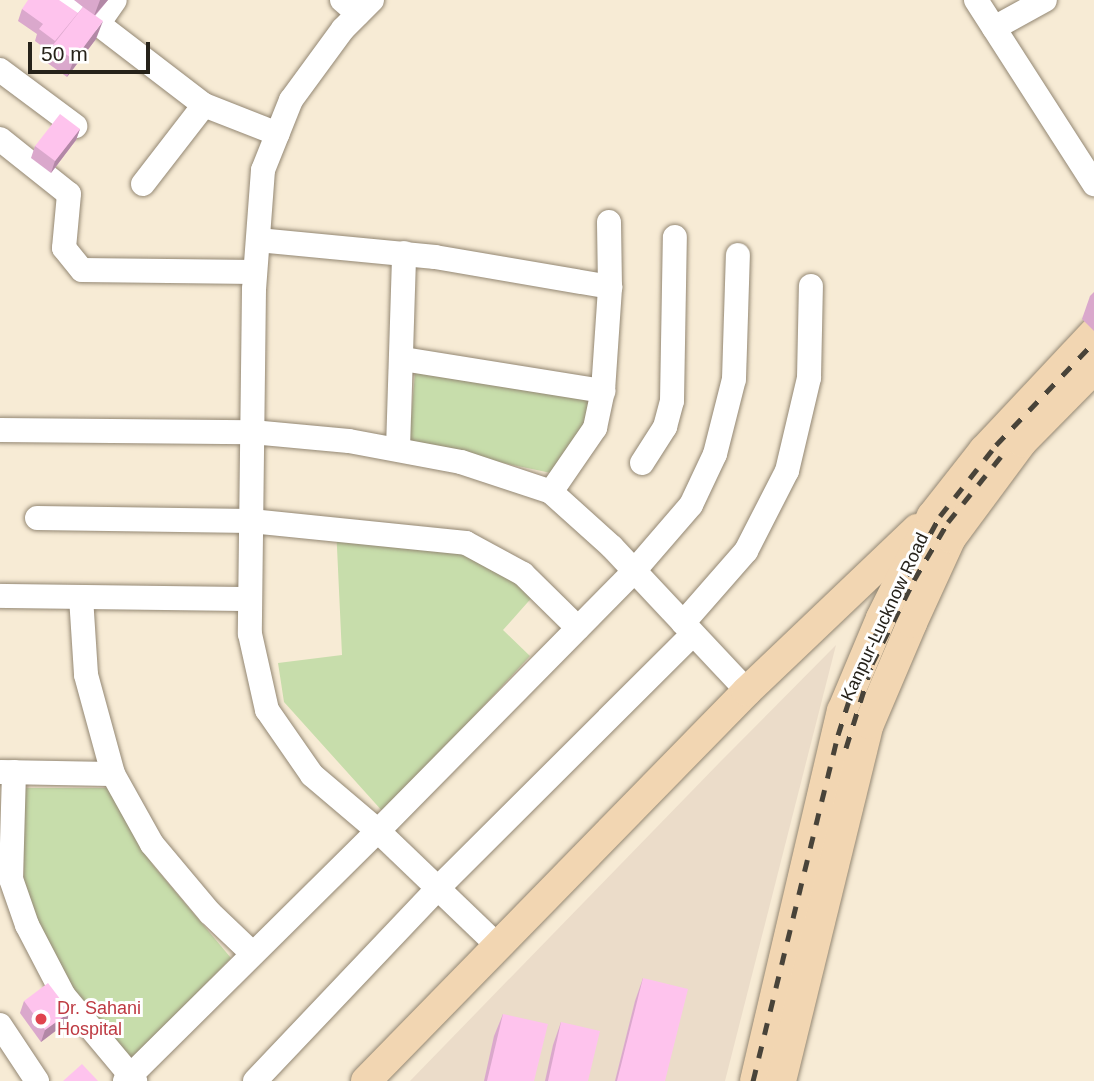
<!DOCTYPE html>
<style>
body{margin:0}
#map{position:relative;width:1094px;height:1081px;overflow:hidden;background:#f7ebd5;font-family:Helvetica,sans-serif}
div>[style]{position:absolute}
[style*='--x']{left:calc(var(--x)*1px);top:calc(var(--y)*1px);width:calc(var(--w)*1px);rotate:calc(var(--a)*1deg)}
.industrial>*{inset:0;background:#ebdcc9}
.green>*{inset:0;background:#c7ddab}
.roads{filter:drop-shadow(0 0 2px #938773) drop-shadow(0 0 2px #938773)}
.minor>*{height:24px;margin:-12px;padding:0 12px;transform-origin:12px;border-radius:12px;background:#fff}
.major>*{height:30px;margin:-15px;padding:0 15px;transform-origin:15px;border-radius:15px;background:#f2d6b2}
.rail>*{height:5px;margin-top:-2.5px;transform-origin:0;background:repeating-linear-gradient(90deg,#484339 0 12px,transparent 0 24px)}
.wall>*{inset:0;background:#daa8cc}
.shaded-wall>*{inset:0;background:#b288a6}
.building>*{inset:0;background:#fec3ed}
.dots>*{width:19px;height:19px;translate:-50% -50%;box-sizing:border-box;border:4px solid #fff;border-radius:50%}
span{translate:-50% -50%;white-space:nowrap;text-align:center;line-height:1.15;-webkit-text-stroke:6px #fff;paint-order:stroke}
.street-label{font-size:18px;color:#26221a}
.health-label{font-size:18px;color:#be3a42}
.left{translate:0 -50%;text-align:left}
.scale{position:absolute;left:28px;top:42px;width:122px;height:32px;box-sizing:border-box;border:4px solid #26221a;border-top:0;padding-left:9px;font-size:21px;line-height:24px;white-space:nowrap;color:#26221a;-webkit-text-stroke:5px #fff;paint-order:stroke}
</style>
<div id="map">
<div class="industrial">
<i style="clip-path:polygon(836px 645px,725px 1081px,410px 1081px,721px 761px)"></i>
</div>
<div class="green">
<i style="clip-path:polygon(415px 373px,590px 400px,585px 425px,551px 473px,409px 443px)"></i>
<i style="clip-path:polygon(336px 526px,438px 538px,535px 594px,503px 630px,530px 656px,384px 813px,284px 702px,278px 663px,342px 655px)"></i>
<i style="clip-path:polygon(23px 788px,110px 788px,152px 864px,231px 958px,132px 1060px,67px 981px,24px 893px)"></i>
</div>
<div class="roads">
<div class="minor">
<i style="--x:67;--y:0;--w:173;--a:37.5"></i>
<i style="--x:204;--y:105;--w:79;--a:21.4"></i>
<i style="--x:342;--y:0;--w:21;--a:41"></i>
<i style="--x:372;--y:0;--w:41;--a:135"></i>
<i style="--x:343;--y:29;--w:88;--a:126.2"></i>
<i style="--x:291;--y:100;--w:75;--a:111.8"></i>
<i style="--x:263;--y:170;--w:119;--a:94.3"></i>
<i style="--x:254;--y:289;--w:345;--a:90.7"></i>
<i style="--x:250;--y:634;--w:78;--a:77.4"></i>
<i style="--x:267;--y:710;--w:79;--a:55.3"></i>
<i style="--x:312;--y:775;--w:87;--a:40.3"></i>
<i style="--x:378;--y:831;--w:166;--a:43.8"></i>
<i style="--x:976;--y:0;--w:219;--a:57.3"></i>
<i style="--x:98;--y:24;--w:29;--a:-55"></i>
<i style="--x:994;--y:28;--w:58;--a:-28.8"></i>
<i style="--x:0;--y:70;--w:94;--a:36.7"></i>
<i style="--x:0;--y:139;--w:88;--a:38.6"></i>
<i style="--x:69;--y:194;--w:54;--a:95.3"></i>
<i style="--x:64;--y:248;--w:28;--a:51"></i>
<i style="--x:82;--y:270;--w:173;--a:0.7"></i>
<i style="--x:143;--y:184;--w:100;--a:-52.3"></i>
<i style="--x:258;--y:240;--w:178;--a:5.5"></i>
<i style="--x:435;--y:257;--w:178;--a:9.7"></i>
<i style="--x:403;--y:359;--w:203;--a:9.1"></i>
<i style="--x:0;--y:430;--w:252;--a:0.5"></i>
<i style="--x:252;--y:432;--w:97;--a:5.3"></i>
<i style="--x:349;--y:441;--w:114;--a:10.6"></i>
<i style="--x:461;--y:462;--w:95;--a:18.4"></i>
<i style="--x:551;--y:492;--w:82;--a:42"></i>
<i style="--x:612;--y:547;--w:197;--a:46.8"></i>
<i style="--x:398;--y:449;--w:196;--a:-88.2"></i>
<i style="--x:642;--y:463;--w:43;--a:-57.4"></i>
<i style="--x:665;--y:427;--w:27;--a:-75"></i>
<i style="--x:672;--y:401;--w:164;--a:-89"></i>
<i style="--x:551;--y:492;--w:78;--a:-55.5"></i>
<i style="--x:595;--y:428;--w:38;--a:-78"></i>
<i style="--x:603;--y:391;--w:104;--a:-86.1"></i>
<i style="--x:610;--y:287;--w:65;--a:-90.9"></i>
<i style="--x:37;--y:518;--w:214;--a:0.8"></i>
<i style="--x:251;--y:521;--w:216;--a:5.8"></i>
<i style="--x:466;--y:543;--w:65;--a:28.5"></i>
<i style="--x:523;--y:574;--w:77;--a:44.5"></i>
<i style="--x:0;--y:596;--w:250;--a:0.7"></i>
<i style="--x:81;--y:597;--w:78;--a:86.3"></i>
<i style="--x:86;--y:675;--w:103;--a:74.7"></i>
<i style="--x:113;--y:774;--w:80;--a:60.9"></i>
<i style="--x:152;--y:844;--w:90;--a:50"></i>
<i style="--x:210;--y:913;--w:59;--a:43.6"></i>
<i style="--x:683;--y:623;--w:96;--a:-48.8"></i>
<i style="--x:746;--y:551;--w:90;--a:-62.9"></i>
<i style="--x:787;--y:471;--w:96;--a:-76.7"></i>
<i style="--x:809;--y:378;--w:92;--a:-88.8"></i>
<i style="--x:0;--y:772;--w:113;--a:1"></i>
<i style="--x:14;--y:772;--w:107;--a:91.6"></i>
<i style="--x:11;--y:879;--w:49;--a:70.8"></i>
<i style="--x:27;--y:925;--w:80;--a:62.5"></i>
<i style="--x:64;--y:996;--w:111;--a:50.1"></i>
<i style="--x:0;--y:1025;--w:67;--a:56.5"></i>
<i style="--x:125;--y:1081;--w:356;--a:-44.7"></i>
<i style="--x:378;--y:831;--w:365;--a:-45.4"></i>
<i style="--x:634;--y:571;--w:87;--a:-49.2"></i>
<i style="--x:691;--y:505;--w:56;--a:-64.8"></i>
<i style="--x:715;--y:454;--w:77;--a:-75.8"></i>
<i style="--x:734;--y:379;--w:124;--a:-88.2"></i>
<i style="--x:255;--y:1081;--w:265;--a:-46.5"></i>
<i style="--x:437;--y:889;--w:361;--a:-44.9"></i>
</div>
<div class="major">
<i style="--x:366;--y:1081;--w:545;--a:-45.67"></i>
<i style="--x:747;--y:691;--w:235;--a:-43.6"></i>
<i style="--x:755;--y:1081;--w:380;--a:-76.8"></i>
<i style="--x:842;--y:711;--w:101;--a:-67.2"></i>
<i style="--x:881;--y:618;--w:114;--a:-63.4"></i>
<i style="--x:932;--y:516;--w:84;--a:-51.8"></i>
<i style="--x:984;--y:450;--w:161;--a:-46.8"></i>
<i style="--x:781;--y:1081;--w:368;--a:-76.2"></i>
<i style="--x:869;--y:724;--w:110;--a:-66.9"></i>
<i style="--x:912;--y:623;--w:94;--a:-65.4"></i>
<i style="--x:951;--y:538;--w:119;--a:-53.5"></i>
<i style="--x:1022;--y:442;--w:103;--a:-45.4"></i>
</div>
</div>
<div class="rail">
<i style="--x:846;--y:748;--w:88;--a:-72.8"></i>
<i style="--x:872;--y:664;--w:94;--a:-63.4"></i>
<i style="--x:914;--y:580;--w:67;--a:-59.6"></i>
<i style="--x:948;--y:522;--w:94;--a:-51.1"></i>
<i style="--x:753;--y:1081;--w:356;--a:-76.2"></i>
<i style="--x:838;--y:735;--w:79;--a:-72.3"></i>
<i style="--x:862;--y:660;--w:164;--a:-61.6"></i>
<i style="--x:940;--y:516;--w:90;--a:-51.7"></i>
<i style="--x:996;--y:445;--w:142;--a:-46.4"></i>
</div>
<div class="wall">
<i style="clip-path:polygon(74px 0,108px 0,95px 16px,96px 39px,67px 77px,46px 62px,50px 52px,35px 41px,37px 34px,18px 21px,22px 9px,78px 13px,83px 7px)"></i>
<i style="clip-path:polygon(80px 129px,76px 140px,51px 173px,31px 158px,35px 146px)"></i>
<i style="clip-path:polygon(1094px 292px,1094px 331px,1082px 319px,1090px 296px)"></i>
<i style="clip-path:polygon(643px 978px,665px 1081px,615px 1081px,635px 1001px)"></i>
<i style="clip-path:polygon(24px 1001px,70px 1012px,66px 1023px,41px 1042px,20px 1013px)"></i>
<i style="clip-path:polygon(503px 1014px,534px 1081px,484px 1081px,494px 1036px)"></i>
<i style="clip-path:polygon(561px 1022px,588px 1081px,545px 1081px,553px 1045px)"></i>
</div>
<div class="shaded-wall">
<i style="clip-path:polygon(100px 0,108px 0,94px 16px)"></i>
<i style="clip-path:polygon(103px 21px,96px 39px,67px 77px,74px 60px)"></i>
<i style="clip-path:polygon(80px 129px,76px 140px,51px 173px,55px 161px)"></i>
<i style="clip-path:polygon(70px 1012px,66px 1023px,41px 1042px,45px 1030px)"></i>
</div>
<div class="building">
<i style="clip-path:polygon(28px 0,59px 0,78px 13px,55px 41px,39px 29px,43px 24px,22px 9px)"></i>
<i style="clip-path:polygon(83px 7px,103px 21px,74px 60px,53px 45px)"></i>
<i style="clip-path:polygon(60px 114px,80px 129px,55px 161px,35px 146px)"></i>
<i style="clip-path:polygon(643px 978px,688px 989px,665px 1081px,617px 1081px)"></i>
<i style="clip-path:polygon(48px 983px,70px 1012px,45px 1030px,24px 1001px)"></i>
<i style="clip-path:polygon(503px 1014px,548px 1024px,534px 1081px,487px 1081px)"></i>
<i style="clip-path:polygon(561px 1022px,600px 1031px,588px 1081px,548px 1081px)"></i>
<i style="clip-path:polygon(82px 1064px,98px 1081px,63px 1081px)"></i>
</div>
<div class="dots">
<i style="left:41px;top:1019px;background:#e0444e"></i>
</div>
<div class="street-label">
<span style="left:885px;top:617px;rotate:-65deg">Kanpur-Lucknow Road</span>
</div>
<div class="health-label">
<span class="left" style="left:57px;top:1019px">Dr. Sahani<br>Hospital</span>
</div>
<div class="scale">50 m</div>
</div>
